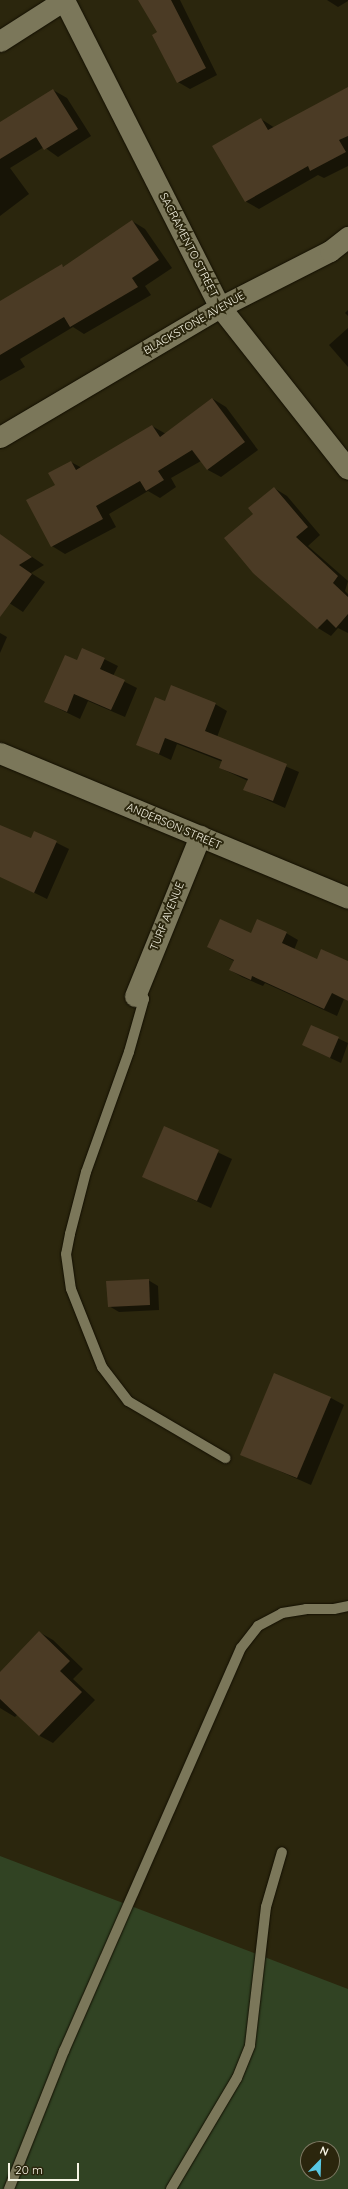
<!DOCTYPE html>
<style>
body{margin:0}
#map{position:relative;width:348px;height:2189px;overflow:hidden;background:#2b260d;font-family:Quicksand,sans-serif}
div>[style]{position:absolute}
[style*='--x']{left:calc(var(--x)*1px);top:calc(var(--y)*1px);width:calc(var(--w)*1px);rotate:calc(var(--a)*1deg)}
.green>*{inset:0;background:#314323}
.shadow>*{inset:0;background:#0007}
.building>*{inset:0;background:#4b3b25}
.roads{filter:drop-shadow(0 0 1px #130f00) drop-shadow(0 0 1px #130f00)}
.lane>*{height:10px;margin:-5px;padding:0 5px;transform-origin:5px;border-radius:5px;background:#7b775a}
.street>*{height:21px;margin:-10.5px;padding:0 10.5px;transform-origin:10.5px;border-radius:10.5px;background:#7b775a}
span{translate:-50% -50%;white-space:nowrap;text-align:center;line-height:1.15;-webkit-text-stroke:4px #2b260d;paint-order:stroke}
.street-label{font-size:11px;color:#f7f5e5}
.north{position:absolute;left:300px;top:2141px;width:40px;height:40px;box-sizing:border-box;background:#2b260d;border:1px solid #7d7963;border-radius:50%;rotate:23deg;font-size:11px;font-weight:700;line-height:16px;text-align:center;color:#f7f5e5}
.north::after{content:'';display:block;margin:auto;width:14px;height:18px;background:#58c8e4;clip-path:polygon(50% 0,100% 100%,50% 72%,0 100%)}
.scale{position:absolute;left:8px;top:2163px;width:71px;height:18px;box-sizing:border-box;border:2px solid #f7f5e5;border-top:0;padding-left:5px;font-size:12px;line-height:14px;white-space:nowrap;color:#f7f5e5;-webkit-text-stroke:3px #2b260d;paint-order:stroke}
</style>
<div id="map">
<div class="green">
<i style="clip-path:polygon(evenodd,0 1856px,348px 1989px,348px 2189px,0 2189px,0 1856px,308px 2149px,332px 2149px,332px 2173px,308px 2173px,308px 2149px)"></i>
</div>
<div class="shadow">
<i style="clip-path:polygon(139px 0,180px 0,217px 75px,190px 89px,178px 82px,159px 32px)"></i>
<i style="clip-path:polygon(327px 0,348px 0,348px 1px,338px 7px)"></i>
<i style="clip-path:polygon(348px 88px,348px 166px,324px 178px,318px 175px,259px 209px,245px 201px,261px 119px,275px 128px)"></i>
<i style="clip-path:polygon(53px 90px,67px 98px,91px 136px,58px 157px,44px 147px,10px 168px,29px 194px,0 216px,0 123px)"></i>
<i style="clip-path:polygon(132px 221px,145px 229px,172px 268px,145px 286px,151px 295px,84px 334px,73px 327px,20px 359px,25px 367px,0 381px,0 302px,62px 266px,64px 267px)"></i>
<i style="clip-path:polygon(348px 310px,348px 316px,345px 313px)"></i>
<i style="clip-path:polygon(348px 328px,348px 367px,329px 345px)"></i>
<i style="clip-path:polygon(213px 399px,226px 407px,258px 450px,221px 477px,208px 470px,201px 461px,171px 478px,176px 487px,160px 498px,148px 491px,109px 514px,116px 527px,65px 554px,52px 546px,56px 485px,71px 462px,82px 468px,152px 426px,166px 434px)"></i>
<i style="clip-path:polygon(274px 488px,287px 496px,320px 535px,308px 546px,348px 581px,345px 591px,348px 594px,348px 633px,338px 628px,331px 636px,318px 628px,254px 572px,255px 514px)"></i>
<i style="clip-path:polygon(0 535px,44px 565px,31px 573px,45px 582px,23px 612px,0 597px)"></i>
<i style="clip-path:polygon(0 633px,7px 637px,0 653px)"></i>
<i style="clip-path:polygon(104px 659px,118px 666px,113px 676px,137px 688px,125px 717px,88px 701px,80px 719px,45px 702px,77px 667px)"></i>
<i style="clip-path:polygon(165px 702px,215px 704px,227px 711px,217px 737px,299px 772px,285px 808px,245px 790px,248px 781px,220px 768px,223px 762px,177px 744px,171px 760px,137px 744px)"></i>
<i style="clip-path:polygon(0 826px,31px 840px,35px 832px,69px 849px,47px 899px,0 876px)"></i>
<i style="clip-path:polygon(286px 933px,298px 940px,294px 950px,317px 960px,348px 962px,348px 1001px,344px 999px,337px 1016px,265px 983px,263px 986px,242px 977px,230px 970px,234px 961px,208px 947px,251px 934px)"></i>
<i style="clip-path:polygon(311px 1026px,348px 1043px,341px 1063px,313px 1050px)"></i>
<i style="clip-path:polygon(164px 1127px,232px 1159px,211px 1208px,143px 1176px)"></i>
<i style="clip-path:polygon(148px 1280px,158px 1286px,159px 1310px,119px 1312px,109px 1306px)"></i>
<i style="clip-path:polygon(331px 1398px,344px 1405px,311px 1485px,241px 1454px)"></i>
<i style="clip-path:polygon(39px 1632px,53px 1640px,83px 1669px,73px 1679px,95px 1700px,53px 1743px,40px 1736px,18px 1714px,15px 1717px,0 1708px,0 1674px)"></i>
</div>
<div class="building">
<i style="clip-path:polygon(138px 0,171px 0,206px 68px,177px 83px,152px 35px,157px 32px)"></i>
<i style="clip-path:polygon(348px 87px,348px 136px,339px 140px,346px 152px,310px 171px,308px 166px,245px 202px,212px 146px,261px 118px,268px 130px)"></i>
<i style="clip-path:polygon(53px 89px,78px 129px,44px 150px,36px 137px,0 159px,0 122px)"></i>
<i style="clip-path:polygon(132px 220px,159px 260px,132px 278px,138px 287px,70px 327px,64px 317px,0 355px,0 301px,62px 264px,63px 267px)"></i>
<i style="clip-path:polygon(212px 398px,245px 442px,207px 470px,192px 450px,158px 471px,164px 480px,146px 491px,140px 481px,96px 506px,103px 519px,51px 547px,26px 500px,55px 485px,48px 473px,71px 461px,76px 470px,152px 425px,160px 437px)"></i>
<i style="clip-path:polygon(274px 487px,308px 527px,296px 537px,338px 576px,333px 583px,348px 597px,348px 614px,336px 628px,327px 619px,317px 629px,253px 573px,224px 538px,253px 514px,248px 508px)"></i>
<i style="clip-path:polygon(0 534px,32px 557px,19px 565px,32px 574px,0 617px)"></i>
<i style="clip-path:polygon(82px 648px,105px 658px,100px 669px,125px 680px,111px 710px,74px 694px,67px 712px,44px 702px,65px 655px,77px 660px)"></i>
<i style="clip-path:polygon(171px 685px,216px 703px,205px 731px,287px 764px,273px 801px,243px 790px,248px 779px,219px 768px,222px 760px,165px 738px,159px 754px,136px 745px,155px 697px,165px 701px)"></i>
<i style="clip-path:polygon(0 825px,31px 838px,34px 831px,57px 841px,34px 893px,0 877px)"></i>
<i style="clip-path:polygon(220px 919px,251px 933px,257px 919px,287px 932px,282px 943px,317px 959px,321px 949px,348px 961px,348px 1001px,332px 993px,324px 1009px,252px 976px,251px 980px,229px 970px,234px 960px,207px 947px)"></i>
<i style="clip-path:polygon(311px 1025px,339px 1037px,330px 1058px,302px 1045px)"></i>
<i style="clip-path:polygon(164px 1126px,219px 1150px,197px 1201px,142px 1177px)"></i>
<i style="clip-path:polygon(149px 1279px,150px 1305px,108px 1307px,106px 1281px)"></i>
<i style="clip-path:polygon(274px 1373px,331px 1397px,297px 1478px,240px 1455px)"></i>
<i style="clip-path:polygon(39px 1631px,70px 1661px,60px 1671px,82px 1692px,39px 1736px,0 1699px,0 1672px)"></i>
</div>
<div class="roads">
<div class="lane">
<i style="--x:140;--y:991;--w:9;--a:63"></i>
<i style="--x:144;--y:999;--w:55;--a:105.8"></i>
<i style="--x:129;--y:1052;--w:127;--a:109.7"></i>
<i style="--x:86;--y:1172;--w:64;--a:104.5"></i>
<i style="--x:70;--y:1234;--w:20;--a:101"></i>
<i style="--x:66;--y:1254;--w:35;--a:82"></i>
<i style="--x:71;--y:1289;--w:84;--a:68.3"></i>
<i style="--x:102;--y:1367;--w:43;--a:52.6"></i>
<i style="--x:128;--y:1401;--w:113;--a:30.4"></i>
<i style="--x:9;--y:2189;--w:149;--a:-68.3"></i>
<i style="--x:64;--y:2051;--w:440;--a:-66.3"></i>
<i style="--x:241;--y:1648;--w:28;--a:-52"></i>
<i style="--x:258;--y:1626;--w:27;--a:-28"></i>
<i style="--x:282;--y:1613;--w:24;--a:-9"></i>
<i style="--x:306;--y:1609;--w:28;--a:0"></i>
<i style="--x:334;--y:1609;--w:14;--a:-12"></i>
<i style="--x:171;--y:2189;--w:129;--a:-59.3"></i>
<i style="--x:237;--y:2078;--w:35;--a:-68"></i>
<i style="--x:250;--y:2045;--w:139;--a:-83.4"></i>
<i style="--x:266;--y:1907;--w:57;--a:-73.8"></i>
</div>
<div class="street">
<i style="--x:64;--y:0;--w:344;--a:63.1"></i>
<i style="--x:220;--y:307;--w:206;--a:51.7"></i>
<i style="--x:0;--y:41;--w:76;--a:-32.6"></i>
<i style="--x:0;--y:437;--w:256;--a:-30.6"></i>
<i style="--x:220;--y:307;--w:123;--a:-27"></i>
<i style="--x:330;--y:251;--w:23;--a:-38"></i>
<i style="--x:0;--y:753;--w:377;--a:22.6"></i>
<i style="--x:135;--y:996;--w:173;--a:-67.9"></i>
</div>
</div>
<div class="street-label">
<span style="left:189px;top:245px;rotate:63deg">SACRAMENTO STREET</span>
<span style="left:194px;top:323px;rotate:-30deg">BLACKSTONE AVENUE</span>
<span style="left:174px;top:826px;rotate:23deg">ANDERSON STREET</span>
<span style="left:167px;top:916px;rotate:-68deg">TURF AVENUE</span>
</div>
<div class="north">N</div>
<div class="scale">20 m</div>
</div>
